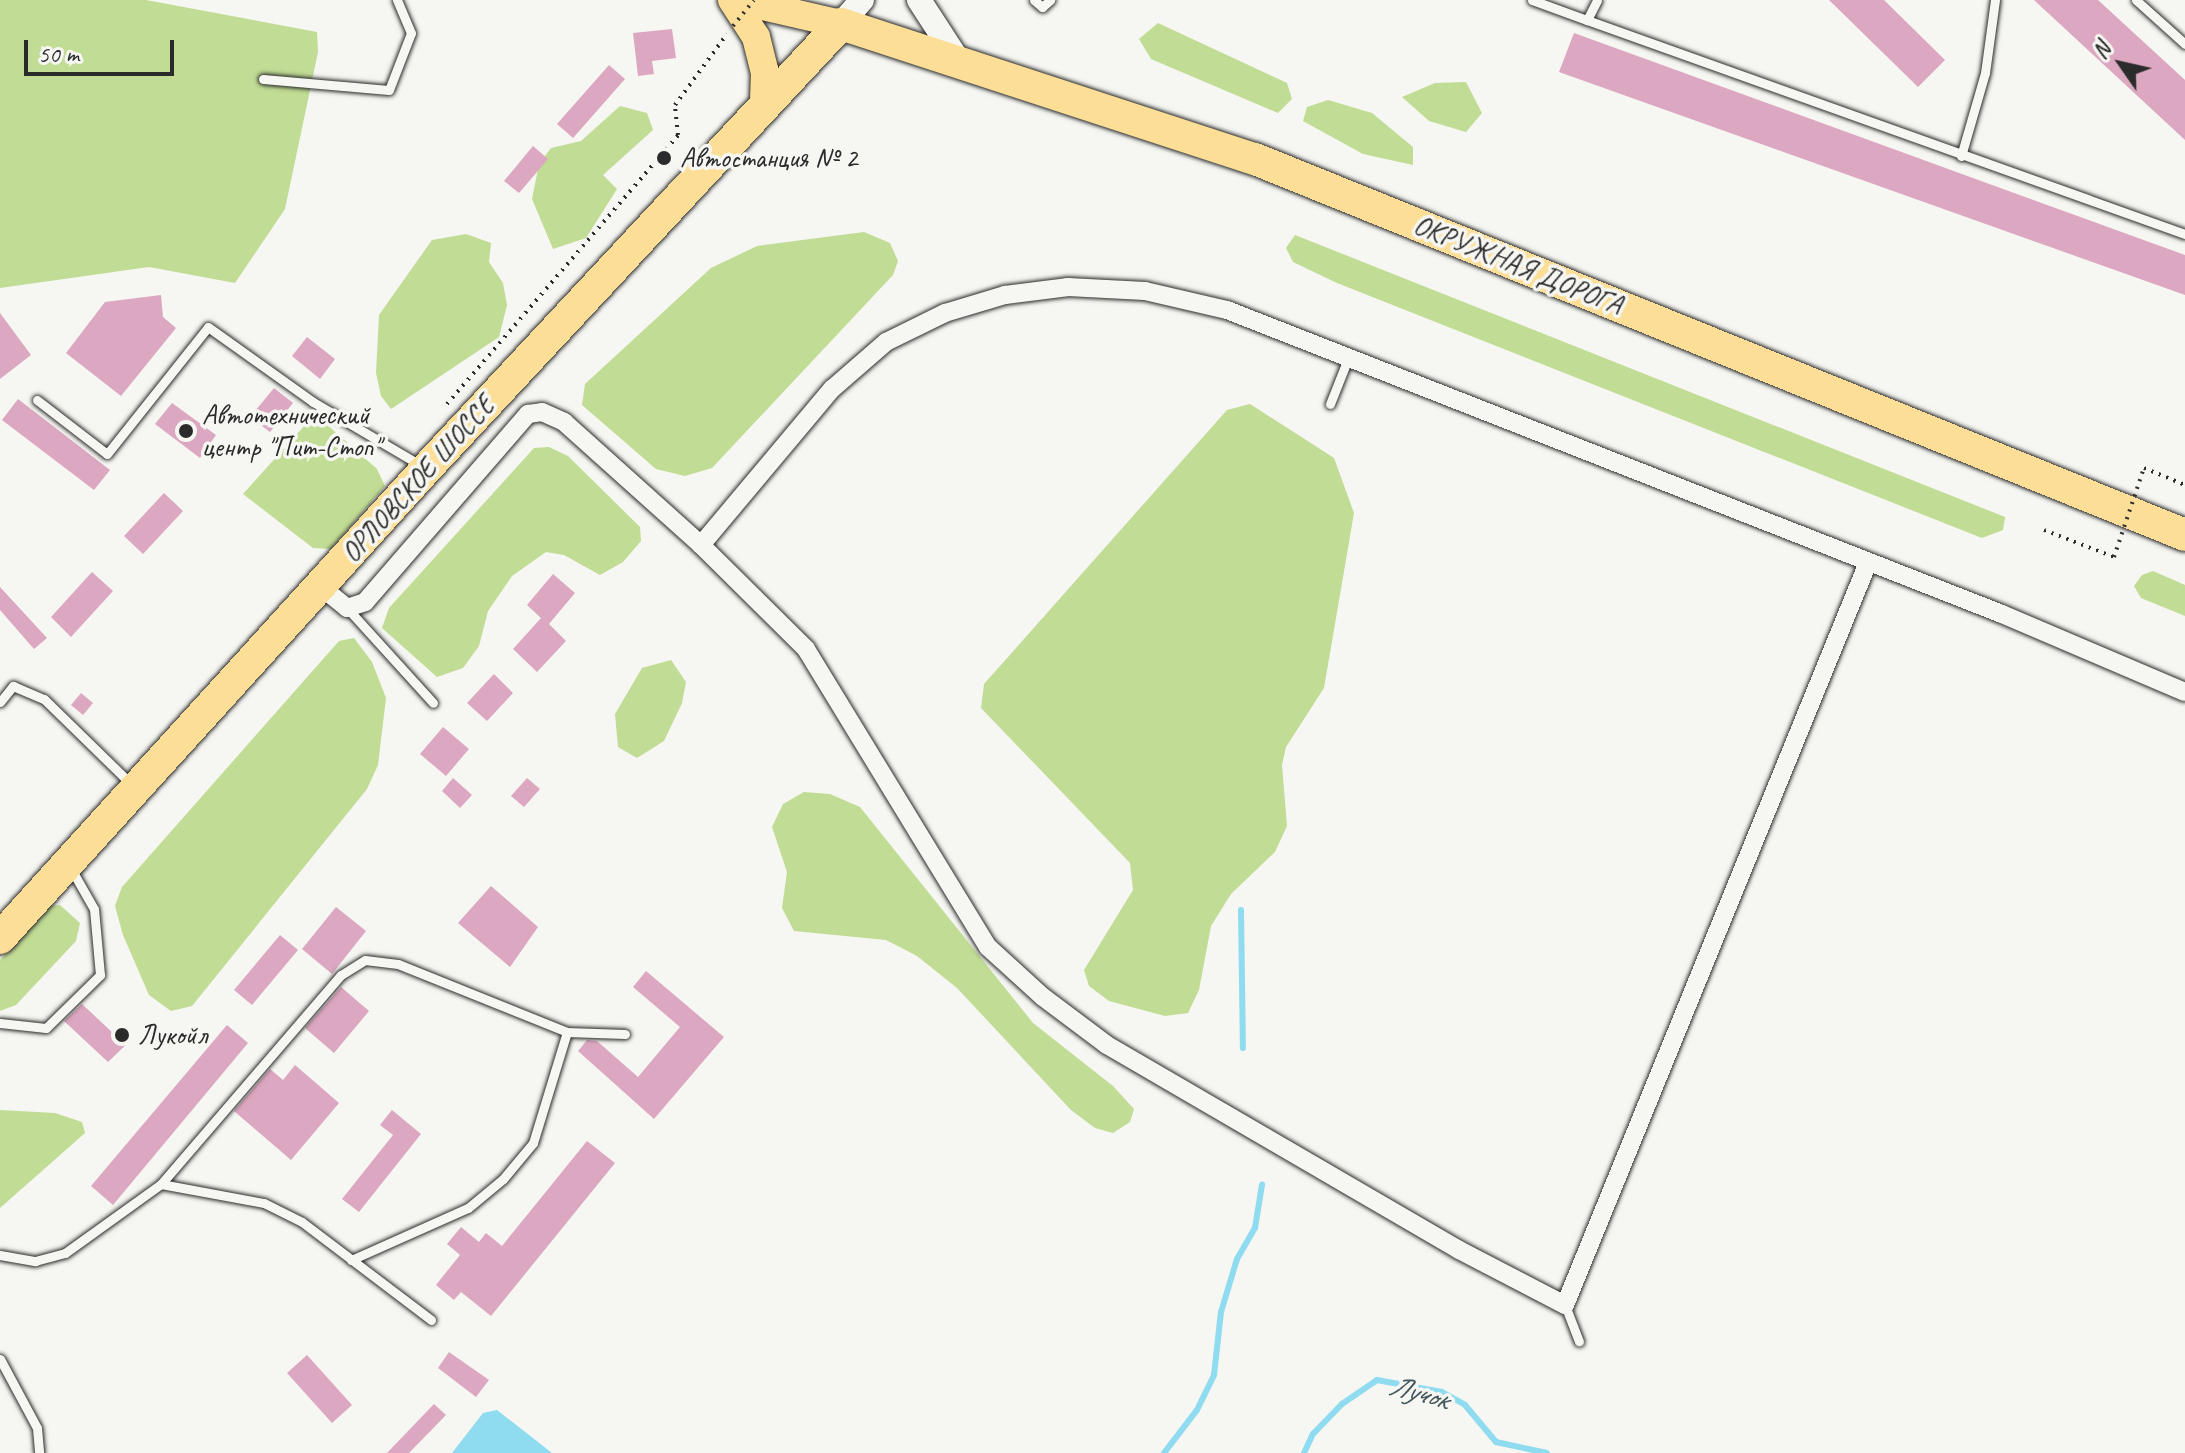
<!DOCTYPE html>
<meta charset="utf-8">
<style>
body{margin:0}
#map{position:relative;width:2185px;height:1453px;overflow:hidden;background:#f6f6f2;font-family:Caveat,sans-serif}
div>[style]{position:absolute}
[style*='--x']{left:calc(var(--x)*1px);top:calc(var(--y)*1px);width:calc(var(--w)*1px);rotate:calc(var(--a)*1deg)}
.green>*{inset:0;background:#c1dc94}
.water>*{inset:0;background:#8fdbef}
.stream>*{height:6px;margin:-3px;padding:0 3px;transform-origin:3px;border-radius:3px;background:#8fdbef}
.building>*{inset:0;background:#dca7c0}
.path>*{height:4px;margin-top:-2px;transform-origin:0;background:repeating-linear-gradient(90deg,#2b2b2b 0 2px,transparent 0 8px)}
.roads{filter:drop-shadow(0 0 2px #2b2b2b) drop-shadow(0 0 2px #2b2b2b)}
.lane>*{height:9px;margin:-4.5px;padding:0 4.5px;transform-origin:4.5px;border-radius:4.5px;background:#f6f6f2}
.street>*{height:18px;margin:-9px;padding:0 9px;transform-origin:9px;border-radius:9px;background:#f6f6f2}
.secondary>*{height:24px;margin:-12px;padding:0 12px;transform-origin:12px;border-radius:12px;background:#f6f6f2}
.primary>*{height:28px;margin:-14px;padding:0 14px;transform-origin:14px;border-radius:14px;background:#fcde96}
.highway>*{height:32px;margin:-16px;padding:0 16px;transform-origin:16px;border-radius:16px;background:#fcde96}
.path-bridge>*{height:4px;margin-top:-2px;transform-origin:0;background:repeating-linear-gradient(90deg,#2b2b2b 0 2px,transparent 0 8px)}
.dots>*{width:22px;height:22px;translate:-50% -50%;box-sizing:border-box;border:4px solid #f6f6f2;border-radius:50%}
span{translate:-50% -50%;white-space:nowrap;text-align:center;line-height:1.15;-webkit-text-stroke:7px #f6f6f2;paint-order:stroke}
.poi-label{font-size:28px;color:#2b2b2b}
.left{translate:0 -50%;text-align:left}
.street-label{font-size:28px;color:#2b2b2b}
.water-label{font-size:30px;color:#44575c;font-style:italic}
.north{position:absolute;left:2081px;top:24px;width:80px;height:80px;-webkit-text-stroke:6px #f6f6f2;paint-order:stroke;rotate:304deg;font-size:22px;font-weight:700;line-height:32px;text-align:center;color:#2b2b2b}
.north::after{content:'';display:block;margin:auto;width:28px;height:36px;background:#2b2b2b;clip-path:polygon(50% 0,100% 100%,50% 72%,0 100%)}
.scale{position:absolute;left:24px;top:40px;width:150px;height:36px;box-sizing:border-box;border:4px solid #2b2b2b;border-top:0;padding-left:10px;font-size:24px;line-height:28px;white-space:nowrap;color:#2b2b2b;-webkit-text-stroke:6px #f6f6f2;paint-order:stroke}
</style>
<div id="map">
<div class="green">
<i style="clip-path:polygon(0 0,146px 0,317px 32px,318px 52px,285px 209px,235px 283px,149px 267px,0 288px)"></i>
<i style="clip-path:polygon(1158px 23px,1287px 83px,1292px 99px,1278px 113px,1151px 59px,1139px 39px)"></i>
<i style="clip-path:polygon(1466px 82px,1482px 113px,1466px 132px,1429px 121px,1402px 97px,1435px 83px)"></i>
<i style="clip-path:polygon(1328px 100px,1372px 113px,1413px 147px,1413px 165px,1363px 154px,1303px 121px,1307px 107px)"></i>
<i style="clip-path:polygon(620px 106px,647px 113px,653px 130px,603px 175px,617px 189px,586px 238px,553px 249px,532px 199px,539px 164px,551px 148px,581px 141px)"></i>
<i style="clip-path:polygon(864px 232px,890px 243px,898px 261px,893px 275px,712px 468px,685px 476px,656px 469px,582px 405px,585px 384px,711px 268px,757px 246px)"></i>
<i style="clip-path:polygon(466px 234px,491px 243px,489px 262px,503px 283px,507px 305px,499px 337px,391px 409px,381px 396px,376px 373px,379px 315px,432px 240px)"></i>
<i style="clip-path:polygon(1295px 235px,2005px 517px,2003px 530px,1982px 538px,1337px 283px,1293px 262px,1286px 248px)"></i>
<i style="clip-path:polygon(1250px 404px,1334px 458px,1354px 513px,1324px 688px,1286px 747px,1282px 765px,1287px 826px,1275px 852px,1231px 894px,1211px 926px,1199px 990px,1188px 1013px,1165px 1016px,1109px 1001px,1089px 986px,1084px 970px,1133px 890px,1130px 863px,981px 708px,984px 684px,1227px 410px)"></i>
<i style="clip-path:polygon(315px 414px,377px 469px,385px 486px,331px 549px,313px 548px,243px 494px)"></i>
<i style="clip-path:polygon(549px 447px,568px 456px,640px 527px,641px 541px,623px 562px,600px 575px,564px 555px,546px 552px,512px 576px,488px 611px,479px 646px,463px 668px,437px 677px,382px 628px,389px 608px,534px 448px)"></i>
<i style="clip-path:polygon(2153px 571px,2185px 585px,2185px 616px,2141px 598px,2134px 586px,2142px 575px)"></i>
<i style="clip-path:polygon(354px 638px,372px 662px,386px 698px,378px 765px,367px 789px,192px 1006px,171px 1011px,149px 995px,123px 935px,115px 906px,122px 887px,339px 641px)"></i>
<i style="clip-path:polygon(671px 660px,686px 682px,682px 703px,664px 741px,637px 758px,618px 747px,615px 714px,642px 668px)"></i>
<i style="clip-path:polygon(804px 792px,830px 794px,860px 807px,1033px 1023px,1113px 1086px,1134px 1109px,1130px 1122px,1113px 1133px,1095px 1128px,1071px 1110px,957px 988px,917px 956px,886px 940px,794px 931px,782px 908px,787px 872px,772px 827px,783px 804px)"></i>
<i style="clip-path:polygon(60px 905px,80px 923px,76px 941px,16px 1005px,0 1011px,0 960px,48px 906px)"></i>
<i style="clip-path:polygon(0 1110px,55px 1113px,82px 1122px,85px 1133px,0 1208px)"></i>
</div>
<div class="water">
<i style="clip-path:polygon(497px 1410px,552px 1453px,452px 1453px,483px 1413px)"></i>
</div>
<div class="stream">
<i style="--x:1241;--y:910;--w:138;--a:89.2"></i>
<i style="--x:1164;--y:1453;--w:54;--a:-52.5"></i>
<i style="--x:1197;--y:1410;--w:39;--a:-64"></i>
<i style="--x:1214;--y:1375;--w:63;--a:-83.7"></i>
<i style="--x:1221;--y:1312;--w:55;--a:-73.2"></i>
<i style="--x:1237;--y:1259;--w:36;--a:-60"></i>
<i style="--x:1255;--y:1228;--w:44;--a:-80.8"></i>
<i style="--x:1304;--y:1453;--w:21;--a:-65"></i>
<i style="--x:1313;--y:1434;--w:42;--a:-46"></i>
<i style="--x:1342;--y:1404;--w:42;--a:-34.4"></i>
<i style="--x:1377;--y:1380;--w:66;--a:10.5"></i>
<i style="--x:1442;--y:1392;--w:26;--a:29"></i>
<i style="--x:1465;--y:1405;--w:48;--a:50"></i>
<i style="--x:1496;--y:1442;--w:52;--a:12.2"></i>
</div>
<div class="building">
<i style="clip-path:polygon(1829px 0,1884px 0,1945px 60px,1918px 87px)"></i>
<i style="clip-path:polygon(2034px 0,2098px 0,2185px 80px,2185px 140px)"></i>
<i style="clip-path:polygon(672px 29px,676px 58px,652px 61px,654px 74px,638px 76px,633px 33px)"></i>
<i style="clip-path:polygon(1574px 33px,2185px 255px,2185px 295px,1559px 72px)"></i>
<i style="clip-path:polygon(609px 65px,625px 79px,573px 138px,557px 124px)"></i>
<i style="clip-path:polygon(533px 146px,548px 159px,519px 193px,504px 181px)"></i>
<i style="clip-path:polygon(161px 295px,163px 317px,176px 328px,121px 396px,66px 353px,105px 302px)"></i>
<i style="clip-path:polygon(0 313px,31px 355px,0 379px)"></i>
<i style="clip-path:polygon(307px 337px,335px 359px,320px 379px,292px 356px)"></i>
<i style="clip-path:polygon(274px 388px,293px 403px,270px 432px,250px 417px)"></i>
<i style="clip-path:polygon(18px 399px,110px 470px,94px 490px,2px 420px)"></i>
<i style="clip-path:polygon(172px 403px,216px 435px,200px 458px,155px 424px)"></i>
<i style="clip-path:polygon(164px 493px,183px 511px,143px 554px,124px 536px)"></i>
<i style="clip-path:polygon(92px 572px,113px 591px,71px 637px,51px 617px)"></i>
<i style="clip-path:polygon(553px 574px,575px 593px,549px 624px,566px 641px,537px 672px,513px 649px,541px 618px,527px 605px)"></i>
<i style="clip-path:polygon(0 587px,47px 638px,34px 649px,0 610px)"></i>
<i style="clip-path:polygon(494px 674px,513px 693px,487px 721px,467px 703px)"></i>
<i style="clip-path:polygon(81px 693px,93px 703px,83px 715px,71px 705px)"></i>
<i style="clip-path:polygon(443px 727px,469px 749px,446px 776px,420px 754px)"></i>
<i style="clip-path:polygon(453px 778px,472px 795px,460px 808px,442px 791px)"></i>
<i style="clip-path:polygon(527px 778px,540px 789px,524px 807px,511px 796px)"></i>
<i style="clip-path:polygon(491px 886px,538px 927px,510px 967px,458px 923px)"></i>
<i style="clip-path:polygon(336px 907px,366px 931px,332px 974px,302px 949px)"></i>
<i style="clip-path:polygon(280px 935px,298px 950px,252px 1005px,234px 990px)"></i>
<i style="clip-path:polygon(646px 971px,724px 1037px,654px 1119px,578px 1051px,587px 1040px,597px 1041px,638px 1077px,680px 1027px,633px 987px)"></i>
<i style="clip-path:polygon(341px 987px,369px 1011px,334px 1053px,305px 1028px)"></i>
<i style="clip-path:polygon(82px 1004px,114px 1034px,119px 1028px,132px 1039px,108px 1062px,64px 1021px)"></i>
<i style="clip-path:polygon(227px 1025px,248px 1043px,113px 1205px,91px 1186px)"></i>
<i style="clip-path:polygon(295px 1065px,339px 1103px,291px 1160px,234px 1111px,270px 1069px,283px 1080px)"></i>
<i style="clip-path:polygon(392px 1110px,421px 1134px,359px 1212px,342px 1199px,393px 1135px,380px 1125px)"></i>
<i style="clip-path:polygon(587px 1141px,615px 1163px,491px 1316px,461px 1292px,454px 1300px,436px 1285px,460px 1255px,447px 1244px,461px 1227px,479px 1242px,486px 1233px,502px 1246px)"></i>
<i style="clip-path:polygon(449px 1352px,489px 1380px,476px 1397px,438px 1368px)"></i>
<i style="clip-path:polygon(307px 1355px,352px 1405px,332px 1423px,287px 1373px)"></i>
<i style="clip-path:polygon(434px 1404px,446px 1415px,409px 1453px,387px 1453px)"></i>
</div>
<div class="path">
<i style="--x:447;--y:404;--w:355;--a:-49.3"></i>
<i style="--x:678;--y:135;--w:30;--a:-96"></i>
<i style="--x:675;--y:105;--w:88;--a:-53.8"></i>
<i style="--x:2144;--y:468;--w:44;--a:22.5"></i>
<i style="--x:2044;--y:530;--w:75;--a:21.1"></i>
</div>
<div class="roads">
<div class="lane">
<i style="--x:1034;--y:0;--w:11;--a:41"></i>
<i style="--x:1042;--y:7;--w:11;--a:-41"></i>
<i style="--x:1532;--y:0;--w:59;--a:20"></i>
<i style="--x:1587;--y:20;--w:22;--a:-63"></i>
<i style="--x:2136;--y:0;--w:66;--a:41.9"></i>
<i style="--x:1587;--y:20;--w:635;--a:19.69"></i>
<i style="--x:263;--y:79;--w:126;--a:5"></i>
<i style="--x:389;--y:90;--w:61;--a:-68.9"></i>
<i style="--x:411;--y:33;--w:36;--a:-113"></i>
<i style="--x:1961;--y:156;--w:86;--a:-73.9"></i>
<i style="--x:1985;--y:73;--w:74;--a:-82.2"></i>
<i style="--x:37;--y:400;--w:88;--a:37.6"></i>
<i style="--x:107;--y:454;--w:162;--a:-51.5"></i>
<i style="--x:208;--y:327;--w:129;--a:35.5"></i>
<i style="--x:313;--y:402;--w:124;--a:30.5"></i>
<i style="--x:1330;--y:404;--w:52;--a:-68.4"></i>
<i style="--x:347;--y:608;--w:128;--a:47.8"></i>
<i style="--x:0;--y:702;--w:21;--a:-51"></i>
<i style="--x:13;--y:686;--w:34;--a:23"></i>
<i style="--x:44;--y:699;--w:123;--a:44.3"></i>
<i style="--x:0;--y:1023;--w:46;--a:6.2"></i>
<i style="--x:46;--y:1028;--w:76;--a:-44.5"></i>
<i style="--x:100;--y:975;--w:66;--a:-95.2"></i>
<i style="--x:94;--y:909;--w:48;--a:-119.7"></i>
<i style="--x:161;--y:1184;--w:276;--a:-49.3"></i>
<i style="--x:341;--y:975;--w:28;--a:-32"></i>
<i style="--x:365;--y:960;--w:33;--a:7"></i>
<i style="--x:398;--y:964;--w:182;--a:21.9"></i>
<i style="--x:567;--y:1032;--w:58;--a:2"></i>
<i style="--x:0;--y:1255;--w:36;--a:10"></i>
<i style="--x:35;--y:1261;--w:31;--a:-15"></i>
<i style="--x:65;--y:1253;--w:118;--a:-35.7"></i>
<i style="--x:161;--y:1184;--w:105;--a:10.5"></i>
<i style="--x:264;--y:1203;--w:42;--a:26.6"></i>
<i style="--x:302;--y:1222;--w:162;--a:37.2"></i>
<i style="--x:351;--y:1260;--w:128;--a:-24"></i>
<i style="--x:468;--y:1208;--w:45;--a:-39.6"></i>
<i style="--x:503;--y:1179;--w:47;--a:-50.2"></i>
<i style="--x:533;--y:1143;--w:116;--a:-73"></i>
<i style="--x:1565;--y:1305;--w:39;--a:69"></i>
<i style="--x:0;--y:1359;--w:78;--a:61.8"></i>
<i style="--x:37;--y:1428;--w:25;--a:85"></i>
</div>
<div class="street">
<i style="--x:701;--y:545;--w:148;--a:44.7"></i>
<i style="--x:806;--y:649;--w:349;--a:58.6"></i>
<i style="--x:988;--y:947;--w:74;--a:42.3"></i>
<i style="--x:1043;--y:997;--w:80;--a:36.9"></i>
<i style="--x:1107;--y:1045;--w:407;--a:30.2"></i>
<i style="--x:1459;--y:1250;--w:119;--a:27.4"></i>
<i style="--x:1565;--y:1305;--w:799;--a:-67.8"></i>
<i style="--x:320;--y:586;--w:35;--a:39"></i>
<i style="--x:347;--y:608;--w:19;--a:-18"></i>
<i style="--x:365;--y:602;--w:249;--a:-49.1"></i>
<i style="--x:528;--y:414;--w:14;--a:-8"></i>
<i style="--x:542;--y:412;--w:24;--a:24"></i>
<i style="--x:564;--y:422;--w:184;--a:41.9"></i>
<i style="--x:701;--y:545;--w:204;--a:-50"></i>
<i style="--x:832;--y:389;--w:72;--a:-41"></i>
<i style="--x:886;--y:342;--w:66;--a:-26.2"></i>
<i style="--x:945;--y:313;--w:63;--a:-16.7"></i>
<i style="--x:1005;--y:295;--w:64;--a:-7.2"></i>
<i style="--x:1068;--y:287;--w:77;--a:3"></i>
<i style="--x:1145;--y:291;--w:84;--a:13"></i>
<i style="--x:1227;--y:310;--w:832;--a:21.42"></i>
<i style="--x:2002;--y:614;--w:199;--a:23.1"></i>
</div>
<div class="secondary">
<i style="--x:919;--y:0;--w:68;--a:57"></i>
<i style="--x:841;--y:24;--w:32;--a:-49"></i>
</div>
<div class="primary">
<i style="--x:732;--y:0;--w:44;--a:57"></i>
<i style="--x:756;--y:37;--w:36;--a:76"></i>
<i style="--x:765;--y:72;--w:34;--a:92"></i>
<i style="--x:737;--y:0;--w:107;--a:13"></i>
</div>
<div class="highway">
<i style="--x:0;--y:938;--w:634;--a:-47.75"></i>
<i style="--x:426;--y:469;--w:608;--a:-47"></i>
<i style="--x:841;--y:24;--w:435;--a:18.1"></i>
<i style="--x:1255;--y:159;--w:1003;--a:22.01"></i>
</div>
</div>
<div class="path-bridge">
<i style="--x:733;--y:26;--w:33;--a:-51"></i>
<i style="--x:2114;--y:557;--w:94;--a:-71.4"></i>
</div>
<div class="dots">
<i style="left:664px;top:158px;background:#2b2b2b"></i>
<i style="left:186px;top:431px;background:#2b2b2b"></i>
<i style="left:122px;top:1035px;background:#2b2b2b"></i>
</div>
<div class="poi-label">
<span class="left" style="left:680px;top:158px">Автостанция № 2</span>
<span class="left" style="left:202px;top:431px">Автотехнический<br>центр "Пит-Стоп"</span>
<span class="left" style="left:138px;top:1035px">Лукойл</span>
</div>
<div class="street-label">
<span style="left:1518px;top:265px;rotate:22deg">ОКРУЖНАЯ ДОРОГА</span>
<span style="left:418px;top:479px;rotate:-48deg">ОРЛОВСКОЕ ШОССЕ</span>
</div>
<div class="water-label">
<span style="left:1419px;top:1392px;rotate:15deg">Лучок</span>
</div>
<div class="north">N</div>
<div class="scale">50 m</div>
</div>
